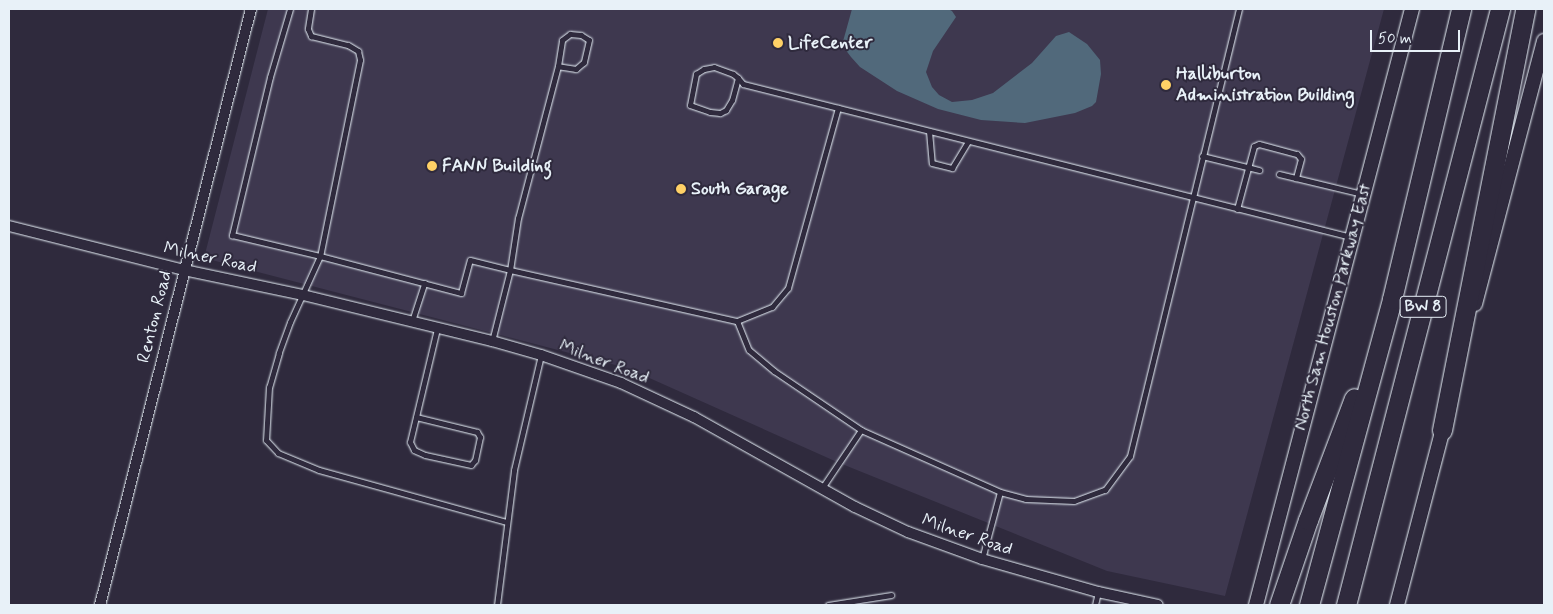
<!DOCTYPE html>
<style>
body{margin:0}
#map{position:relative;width:1553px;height:614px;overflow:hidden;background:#2f2a3d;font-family:Mynerve,sans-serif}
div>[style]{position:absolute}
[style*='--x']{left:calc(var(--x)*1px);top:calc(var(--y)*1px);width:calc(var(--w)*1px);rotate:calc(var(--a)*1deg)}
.built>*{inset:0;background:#3e384f}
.water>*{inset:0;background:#51697b}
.roads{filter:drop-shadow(0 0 1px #e8f1f8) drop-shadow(0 0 1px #e8f1f8)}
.lane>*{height:5px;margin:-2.5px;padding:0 2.5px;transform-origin:2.5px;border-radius:2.5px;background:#2f2a3d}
.street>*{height:10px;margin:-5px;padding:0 5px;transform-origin:5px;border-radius:5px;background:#2f2a3d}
.secondary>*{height:14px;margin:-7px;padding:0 7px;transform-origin:7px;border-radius:7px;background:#2f2a3d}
.highway>*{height:19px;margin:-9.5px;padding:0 9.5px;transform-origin:9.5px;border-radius:9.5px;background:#2f2a3d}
.dots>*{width:14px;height:14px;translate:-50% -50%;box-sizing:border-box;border:2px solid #2f2a3d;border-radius:50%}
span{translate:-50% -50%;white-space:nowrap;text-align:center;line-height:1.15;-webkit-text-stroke:4px #2f2a3d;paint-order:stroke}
.shield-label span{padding:1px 4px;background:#2f2a3d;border:1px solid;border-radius:4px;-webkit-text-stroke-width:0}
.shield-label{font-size:16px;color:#e8f1f8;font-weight:700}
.poi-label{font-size:18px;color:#e8f1f8;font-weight:700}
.left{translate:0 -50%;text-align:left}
.street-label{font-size:18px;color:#e8f1f8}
.frame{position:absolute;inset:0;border:10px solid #e8f1f8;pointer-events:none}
.scale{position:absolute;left:1370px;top:30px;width:90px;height:22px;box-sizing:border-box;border:2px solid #e8f1f8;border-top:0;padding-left:6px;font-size:15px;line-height:18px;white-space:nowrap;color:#e8f1f8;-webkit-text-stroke:4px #2f2a3d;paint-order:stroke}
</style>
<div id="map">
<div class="built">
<i style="clip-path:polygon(268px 9px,1384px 9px,1225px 596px,1107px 571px,837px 462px,627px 368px,204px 258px)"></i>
</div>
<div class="water">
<i style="clip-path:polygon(852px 9px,948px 9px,952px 11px,956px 17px,933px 51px,926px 72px,932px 87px,939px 95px,952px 102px,972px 100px,993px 93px,1032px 63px,1056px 36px,1069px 32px,1087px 44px,1100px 60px,1101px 74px,1096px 102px,1092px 106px,1075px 113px,1025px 123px,981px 120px,938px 109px,897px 91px,860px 67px,851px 57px,842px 45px)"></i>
</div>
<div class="roads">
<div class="lane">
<i style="--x:290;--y:9;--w:71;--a:106.4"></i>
<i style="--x:270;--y:77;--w:163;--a:103.5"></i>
<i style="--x:232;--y:235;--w:90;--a:13.4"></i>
<i style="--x:320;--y:256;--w:72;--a:114.4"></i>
<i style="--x:290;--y:322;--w:33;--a:110"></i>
<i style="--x:279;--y:353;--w:35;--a:106"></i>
<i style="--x:269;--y:387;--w:53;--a:93.2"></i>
<i style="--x:266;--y:440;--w:18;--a:47"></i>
<i style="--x:278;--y:453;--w:44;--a:22.5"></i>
<i style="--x:319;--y:470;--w:195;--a:15.5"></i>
<i style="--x:311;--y:9;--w:20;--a:99"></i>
<i style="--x:308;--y:29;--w:8;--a:67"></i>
<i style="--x:311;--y:36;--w:38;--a:14"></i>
<i style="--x:348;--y:45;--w:12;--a:31"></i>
<i style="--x:358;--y:51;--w:9;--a:77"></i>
<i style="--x:360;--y:60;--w:200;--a:101.5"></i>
<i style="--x:320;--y:256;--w:146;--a:14.7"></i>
<i style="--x:461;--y:293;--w:34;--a:-75"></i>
<i style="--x:470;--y:260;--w:41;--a:14"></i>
<i style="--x:510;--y:270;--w:73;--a:104.2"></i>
<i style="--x:558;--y:66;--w:26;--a:-81"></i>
<i style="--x:562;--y:40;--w:10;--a:-37"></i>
<i style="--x:570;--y:34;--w:11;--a:5"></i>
<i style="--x:581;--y:35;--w:9;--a:32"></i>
<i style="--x:589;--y:40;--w:23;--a:103"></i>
<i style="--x:584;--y:62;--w:11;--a:139"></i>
<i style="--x:576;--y:69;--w:18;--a:-171"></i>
<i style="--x:558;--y:66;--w:157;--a:104.7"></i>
<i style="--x:518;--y:218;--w:53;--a:98.7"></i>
<i style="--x:510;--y:270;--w:233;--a:12.7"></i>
<i style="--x:737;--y:321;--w:38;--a:-22"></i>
<i style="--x:772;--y:307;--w:25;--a:-50"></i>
<i style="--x:788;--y:288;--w:187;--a:-74.5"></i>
<i style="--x:738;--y:78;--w:23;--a:105"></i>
<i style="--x:732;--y:100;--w:12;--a:121"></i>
<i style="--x:726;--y:110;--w:7;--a:153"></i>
<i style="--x:720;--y:113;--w:10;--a:-174"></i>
<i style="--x:710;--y:112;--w:21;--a:-161"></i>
<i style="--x:690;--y:105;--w:32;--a:-79"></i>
<i style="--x:696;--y:74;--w:9;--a:-32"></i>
<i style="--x:704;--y:69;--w:10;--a:-11"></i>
<i style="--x:714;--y:67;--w:20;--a:20"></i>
<i style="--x:733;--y:74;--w:6;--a:39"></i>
<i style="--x:738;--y:78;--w:8;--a:50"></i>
<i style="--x:743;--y:84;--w:627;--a:14.12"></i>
<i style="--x:929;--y:131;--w:32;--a:85"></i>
<i style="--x:932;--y:163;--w:21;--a:14"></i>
<i style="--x:952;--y:168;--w:31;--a:-59"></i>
<i style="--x:1202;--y:156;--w:59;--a:13.8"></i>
<i style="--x:1279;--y:174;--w:85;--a:13.5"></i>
<i style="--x:1237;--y:209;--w:65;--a:-74.9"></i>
<i style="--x:1254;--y:146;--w:5;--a:-22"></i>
<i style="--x:1259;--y:144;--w:39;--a:15"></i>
<i style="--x:1297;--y:154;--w:6;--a:51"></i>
<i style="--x:1301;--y:159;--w:20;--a:105"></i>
<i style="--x:412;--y:321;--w:40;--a:-72"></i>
<i style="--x:737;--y:321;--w:31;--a:68"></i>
<i style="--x:749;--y:350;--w:33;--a:40"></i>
<i style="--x:774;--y:371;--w:105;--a:34.1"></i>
<i style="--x:861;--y:430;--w:152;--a:24"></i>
<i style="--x:416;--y:417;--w:63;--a:13.8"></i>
<i style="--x:477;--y:432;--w:6;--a:59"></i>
<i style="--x:480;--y:437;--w:24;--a:102"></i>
<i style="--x:475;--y:460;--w:6;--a:129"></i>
<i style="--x:471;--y:465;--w:47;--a:-167.7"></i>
<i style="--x:425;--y:455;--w:12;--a:-156"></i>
<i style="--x:414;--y:450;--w:9;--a:-117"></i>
<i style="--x:410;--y:442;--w:116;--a:-76.6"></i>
<i style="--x:822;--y:488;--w:70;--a:-56.1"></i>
<i style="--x:982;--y:559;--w:69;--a:-75"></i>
<i style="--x:1000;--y:492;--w:27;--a:15"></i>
<i style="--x:1026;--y:499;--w:48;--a:2.4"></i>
<i style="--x:1074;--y:501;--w:33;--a:-20"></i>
<i style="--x:1105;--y:490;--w:42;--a:-53.7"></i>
<i style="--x:1130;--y:456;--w:460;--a:-76.3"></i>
<i style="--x:497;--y:605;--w:136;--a:-82.8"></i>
<i style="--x:514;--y:470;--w:118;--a:-76.8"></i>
<i style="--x:828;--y:605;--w:64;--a:-9"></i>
<i style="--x:1095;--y:605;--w:13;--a:-77"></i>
</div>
<div class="street">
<i style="--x:9;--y:226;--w:180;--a:14.1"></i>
<i style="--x:184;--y:270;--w:122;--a:11.9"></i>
<i style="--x:303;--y:295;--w:195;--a:13.7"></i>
<i style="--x:492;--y:341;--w:51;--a:15.9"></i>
<i style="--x:541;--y:355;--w:85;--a:19.3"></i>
<i style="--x:621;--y:383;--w:81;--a:25"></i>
<i style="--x:694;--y:417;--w:184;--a:29.2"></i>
<i style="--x:855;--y:507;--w:59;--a:25.3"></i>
<i style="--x:908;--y:532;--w:79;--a:20"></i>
<i style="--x:982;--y:559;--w:121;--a:15.9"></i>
<i style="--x:1098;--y:592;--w:61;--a:12.2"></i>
<i style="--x:100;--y:605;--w:615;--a:-75.78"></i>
</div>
<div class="secondary">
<i style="--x:1475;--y:304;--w:272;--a:-75.3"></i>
<i style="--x:1256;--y:605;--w:616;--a:-75.33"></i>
<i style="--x:1397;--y:605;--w:190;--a:-75.4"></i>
</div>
<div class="highway">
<i style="--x:1442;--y:430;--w:429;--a:-78.8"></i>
<i style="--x:1279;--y:605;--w:90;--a:-71.2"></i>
<i style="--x:1308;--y:520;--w:130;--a:-69.3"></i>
<i style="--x:1309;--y:605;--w:317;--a:-74.8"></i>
<i style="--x:1392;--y:299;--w:298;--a:-76.6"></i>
<i style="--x:1346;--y:605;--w:616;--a:-75.51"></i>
</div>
</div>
<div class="dots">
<i style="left:778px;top:43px;background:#ffd166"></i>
<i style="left:1166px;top:85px;background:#ffd166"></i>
<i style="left:432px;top:166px;background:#ffd166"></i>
<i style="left:681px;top:189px;background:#ffd166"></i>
</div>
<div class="shield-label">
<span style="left:1423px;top:307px">BW 8</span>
</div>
<div class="poi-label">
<span class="left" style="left:788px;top:43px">LifeCenter</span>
<span class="left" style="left:1176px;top:85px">Halliburton<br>Administration Building</span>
<span class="left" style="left:442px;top:166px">FANN Building</span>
<span class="left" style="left:691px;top:189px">South Garage</span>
</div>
<div class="street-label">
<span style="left:210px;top:258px;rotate:12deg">Milner Road</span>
<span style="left:1333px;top:307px;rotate:-75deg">North Sam Houston Parkway East</span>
<span style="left:155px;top:317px;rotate:-76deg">Renton Road</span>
<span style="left:604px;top:362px;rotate:21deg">Milner Road</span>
<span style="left:967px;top:535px;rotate:19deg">Milner Road</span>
</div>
<div class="frame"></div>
<div class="scale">50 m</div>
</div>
